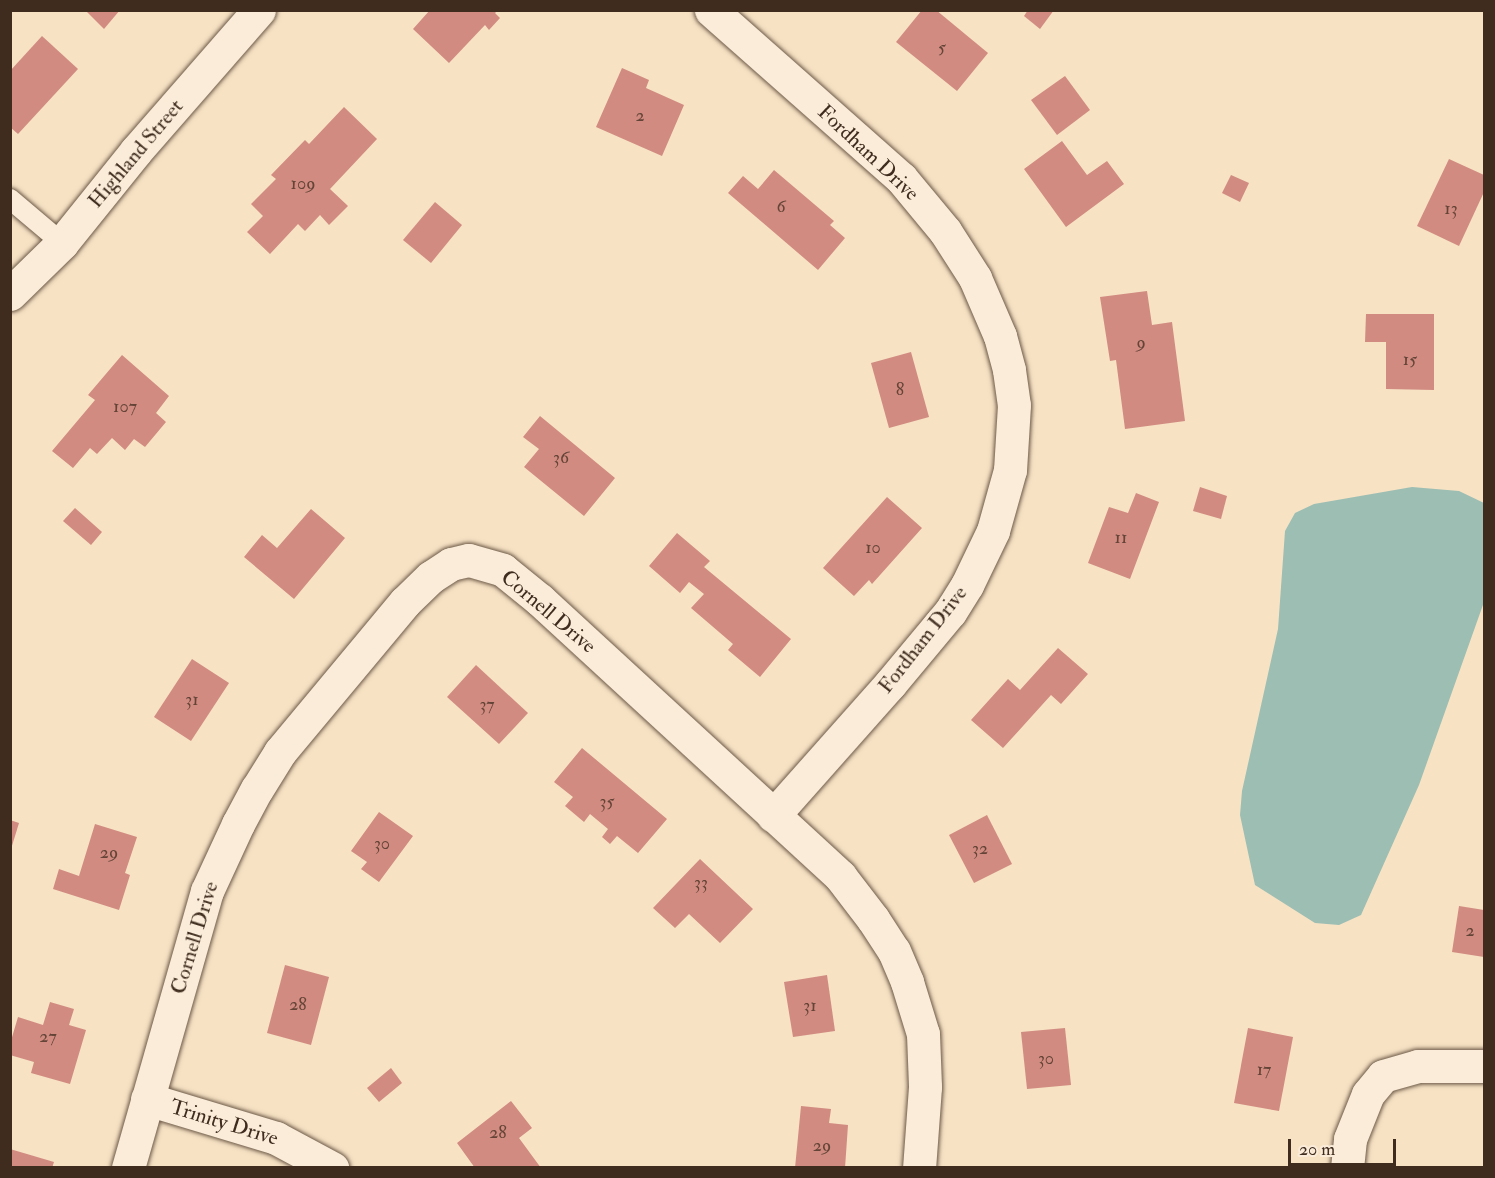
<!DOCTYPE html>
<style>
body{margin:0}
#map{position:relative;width:1495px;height:1178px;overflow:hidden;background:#f7e2c4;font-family:"IM FELL Double Pica",serif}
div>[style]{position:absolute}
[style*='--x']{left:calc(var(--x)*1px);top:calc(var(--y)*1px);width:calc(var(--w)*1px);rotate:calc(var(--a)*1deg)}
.water>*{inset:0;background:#9dbeb3}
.building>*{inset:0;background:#d18b81}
.roads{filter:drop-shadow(0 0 2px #6d5a48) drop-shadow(0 0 2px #6d5a48)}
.service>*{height:20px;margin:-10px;padding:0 10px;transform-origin:10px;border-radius:10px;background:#faecd9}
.minor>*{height:33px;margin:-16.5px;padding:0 16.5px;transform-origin:16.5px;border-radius:16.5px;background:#faecd9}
.tertiary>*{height:33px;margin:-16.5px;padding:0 16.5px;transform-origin:16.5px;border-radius:16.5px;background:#faecd9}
span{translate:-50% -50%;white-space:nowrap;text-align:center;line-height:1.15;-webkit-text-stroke:6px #faecd9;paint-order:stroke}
.number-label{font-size:18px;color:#644437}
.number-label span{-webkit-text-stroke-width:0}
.street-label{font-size:21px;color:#3f2c1e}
.frame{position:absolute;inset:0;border:12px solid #3f2c1e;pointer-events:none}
.scale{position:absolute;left:1288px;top:1139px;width:108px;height:27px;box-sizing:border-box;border:3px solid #3f2c1e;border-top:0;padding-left:8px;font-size:18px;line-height:21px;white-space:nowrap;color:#3f2c1e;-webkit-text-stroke:4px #faecd9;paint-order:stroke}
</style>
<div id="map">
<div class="water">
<i style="clip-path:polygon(1412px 487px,1459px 491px,1484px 503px,1484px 602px,1419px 785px,1361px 915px,1339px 925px,1315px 923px,1255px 885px,1240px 815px,1242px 791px,1278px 629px,1285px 531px,1295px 513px,1314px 504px)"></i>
</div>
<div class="building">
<i style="clip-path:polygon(85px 10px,120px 10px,104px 29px)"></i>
<i style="clip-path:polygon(430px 10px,498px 10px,495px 13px,500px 18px,489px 30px,485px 25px,449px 63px,413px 29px)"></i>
<i style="clip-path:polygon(922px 10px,936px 10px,988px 53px,957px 91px,896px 42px)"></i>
<i style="clip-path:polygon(1028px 10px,1054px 10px,1040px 29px,1024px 16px)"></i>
<i style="clip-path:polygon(42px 36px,78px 69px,18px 134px,10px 127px,10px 71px)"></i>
<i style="clip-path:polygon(622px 68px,649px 80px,646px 88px,684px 105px,662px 156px,596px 127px)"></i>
<i style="clip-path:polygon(1065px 76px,1090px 110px,1057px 135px,1031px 100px)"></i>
<i style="clip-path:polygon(344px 107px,377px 139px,330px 189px,348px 206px,329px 225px,320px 215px,305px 231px,298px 224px,270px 254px,247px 232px,263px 216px,251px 204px,276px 179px,271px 175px,305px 140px,309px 144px)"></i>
<i style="clip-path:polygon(1062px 141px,1087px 175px,1107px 161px,1124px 184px,1066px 227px,1024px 169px)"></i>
<i style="clip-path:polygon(1449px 159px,1484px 175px,1484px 192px,1459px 246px,1417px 226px)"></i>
<i style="clip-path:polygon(774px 170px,834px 221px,830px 225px,845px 238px,818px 270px,728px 193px,743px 176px,758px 189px)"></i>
<i style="clip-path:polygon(1231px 175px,1249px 183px,1240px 202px,1222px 193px)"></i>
<i style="clip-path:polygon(435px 202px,462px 225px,431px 263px,403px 240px)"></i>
<i style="clip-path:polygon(1147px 291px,1152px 325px,1172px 322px,1185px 421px,1125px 429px,1116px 360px,1110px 361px,1100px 297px)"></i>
<i style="clip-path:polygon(1366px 314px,1434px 314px,1434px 390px,1386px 389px,1386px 342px,1365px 342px)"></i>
<i style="clip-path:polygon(911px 352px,929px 417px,889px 428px,871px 363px)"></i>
<i style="clip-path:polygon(122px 355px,169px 396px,156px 413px,166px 422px,145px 447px,134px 439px,125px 450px,112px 438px,97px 454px,90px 448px,73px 468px,52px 451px,95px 400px,88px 395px)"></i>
<i style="clip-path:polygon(540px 416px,615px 478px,584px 516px,524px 467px,539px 449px,523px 437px)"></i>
<i style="clip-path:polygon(1200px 487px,1227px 496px,1221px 519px,1193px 511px)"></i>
<i style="clip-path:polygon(1136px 493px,1159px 502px,1130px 579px,1088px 563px,1109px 507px,1128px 513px)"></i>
<i style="clip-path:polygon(887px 497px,922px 528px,872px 584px,869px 580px,854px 596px,823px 568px)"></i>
<i style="clip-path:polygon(75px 508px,102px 532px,91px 545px,63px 521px)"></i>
<i style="clip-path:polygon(311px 509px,345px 538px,294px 599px,244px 557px,262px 535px,277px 548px)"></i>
<i style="clip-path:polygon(677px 533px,710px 561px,704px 567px,791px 639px,760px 677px,728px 650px,733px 644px,691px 608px,704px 594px,689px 582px,680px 593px,649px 566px)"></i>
<i style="clip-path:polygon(1058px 648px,1088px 674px,1061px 704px,1051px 695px,1003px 748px,971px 720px,1008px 679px,1020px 690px)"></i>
<i style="clip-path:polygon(192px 659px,229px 683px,191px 741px,154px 717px)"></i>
<i style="clip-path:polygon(476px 665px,528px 713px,499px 744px,447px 697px)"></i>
<i style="clip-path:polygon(582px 748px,667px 819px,638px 853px,617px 836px,610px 844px,602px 837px,608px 829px,590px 814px,584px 822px,565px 806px,573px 797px,554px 782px)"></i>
<i style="clip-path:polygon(379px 812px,413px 836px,379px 882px,361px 869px,367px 862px,351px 851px)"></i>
<i style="clip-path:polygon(987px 815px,1012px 864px,974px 883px,949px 835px)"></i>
<i style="clip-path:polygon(10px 820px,19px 823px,11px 849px,10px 849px)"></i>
<i style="clip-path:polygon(95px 824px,137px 837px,125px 873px,130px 875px,119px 910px,53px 889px,59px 869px,79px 876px)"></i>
<i style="clip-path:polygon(700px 859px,753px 909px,720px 943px,689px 914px,675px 928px,653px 908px)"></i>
<i style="clip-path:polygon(1459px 906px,1484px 910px,1484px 957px,1452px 952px)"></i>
<i style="clip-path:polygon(285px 965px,329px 977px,311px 1045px,267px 1033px)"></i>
<i style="clip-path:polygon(827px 975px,835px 1031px,793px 1037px,784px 982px)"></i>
<i style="clip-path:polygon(50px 1002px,74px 1009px,69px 1025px,86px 1030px,70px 1084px,31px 1073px,34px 1062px,10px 1055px,10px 1044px,18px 1017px,43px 1025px)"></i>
<i style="clip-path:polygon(1065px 1028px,1071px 1085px,1027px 1089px,1021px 1032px)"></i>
<i style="clip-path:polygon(1248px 1028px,1293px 1037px,1279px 1111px,1234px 1103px)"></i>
<i style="clip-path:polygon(391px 1068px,402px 1083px,379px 1102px,367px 1088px)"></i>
<i style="clip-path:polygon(511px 1101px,532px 1128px,519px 1138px,541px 1168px,475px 1168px,457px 1143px)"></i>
<i style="clip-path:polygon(801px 1106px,831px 1109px,829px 1123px,848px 1125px,845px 1168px,795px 1168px)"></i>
<i style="clip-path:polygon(10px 1149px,54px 1162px,52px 1168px,10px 1168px)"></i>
</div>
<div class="roads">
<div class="service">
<i style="--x:10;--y:199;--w:68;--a:40.2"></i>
</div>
<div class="minor">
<i style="--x:711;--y:10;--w:254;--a:41.5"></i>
<i style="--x:901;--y:178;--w:69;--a:50.3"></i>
<i style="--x:945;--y:231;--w:56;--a:57.4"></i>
<i style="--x:975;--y:278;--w:63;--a:66.7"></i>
<i style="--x:1000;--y:336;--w:35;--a:75"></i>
<i style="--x:1009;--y:370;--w:35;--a:82"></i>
<i style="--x:1014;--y:405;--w:65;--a:93.5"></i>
<i style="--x:1010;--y:470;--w:63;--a:105.6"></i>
<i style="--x:993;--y:531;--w:60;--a:115.7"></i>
<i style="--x:967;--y:585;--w:32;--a:122"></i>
<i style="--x:950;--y:612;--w:94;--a:129.8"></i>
<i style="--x:890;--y:684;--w:176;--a:131.6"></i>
<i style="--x:147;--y:1099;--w:135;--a:16.8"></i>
<i style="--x:276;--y:1138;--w:64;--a:28.2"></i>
<i style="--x:128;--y:1168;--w:288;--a:-74.1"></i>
<i style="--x:207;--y:891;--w:74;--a:-65.2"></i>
<i style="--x:238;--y:824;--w:40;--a:-62"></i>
<i style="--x:257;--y:789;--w:44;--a:-58.1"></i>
<i style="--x:280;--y:752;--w:195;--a:-50.2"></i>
<i style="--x:405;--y:602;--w:36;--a:-44"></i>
<i style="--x:431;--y:577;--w:24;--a:-33"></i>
<i style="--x:451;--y:564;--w:18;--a:-13"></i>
<i style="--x:469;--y:560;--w:35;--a:16"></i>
<i style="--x:503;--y:570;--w:48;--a:39"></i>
<i style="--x:540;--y:600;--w:408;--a:42.6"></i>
<i style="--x:840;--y:876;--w:54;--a:52.5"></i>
<i style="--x:873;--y:919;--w:38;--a:57"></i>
<i style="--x:894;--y:951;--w:34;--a:67"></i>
<i style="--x:907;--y:982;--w:54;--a:72.9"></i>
<i style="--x:923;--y:1034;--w:53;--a:87.8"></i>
<i style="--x:925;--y:1087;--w:81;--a:94.2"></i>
<i style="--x:1347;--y:1168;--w:29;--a:-84"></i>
<i style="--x:1350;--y:1139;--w:48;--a:-68.2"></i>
<i style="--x:1368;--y:1094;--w:23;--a:-50"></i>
<i style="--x:1383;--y:1076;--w:36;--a:-16"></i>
<i style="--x:1418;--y:1066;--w:66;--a:0"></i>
</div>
<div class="tertiary">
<i style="--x:10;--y:294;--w:73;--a:-44.4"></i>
<i style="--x:62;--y:243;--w:118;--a:-51.2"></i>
<i style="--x:136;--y:151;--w:187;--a:-48.9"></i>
</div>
</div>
<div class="number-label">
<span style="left:942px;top:48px">5</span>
<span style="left:640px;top:116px">2</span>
<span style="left:303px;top:184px">109</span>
<span style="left:781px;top:207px">6</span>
<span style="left:1451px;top:209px">13</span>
<span style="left:1141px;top:343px">9</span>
<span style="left:1410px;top:360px">15</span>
<span style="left:900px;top:390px">8</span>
<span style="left:125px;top:407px">107</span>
<span style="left:561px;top:458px">36</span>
<span style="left:1121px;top:538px">11</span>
<span style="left:873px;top:548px">10</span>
<span style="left:192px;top:700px">31</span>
<span style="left:487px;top:705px">37</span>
<span style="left:607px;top:802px">35</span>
<span style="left:382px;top:844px">30</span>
<span style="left:980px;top:849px">32</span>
<span style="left:109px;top:853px">29</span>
<span style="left:701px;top:883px">33</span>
<span style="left:1470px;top:931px">2</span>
<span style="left:298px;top:1005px">28</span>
<span style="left:810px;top:1006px">31</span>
<span style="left:48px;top:1037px">27</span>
<span style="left:1046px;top:1059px">30</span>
<span style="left:1264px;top:1070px">17</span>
<span style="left:498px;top:1133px">28</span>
<span style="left:822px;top:1146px">29</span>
</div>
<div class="street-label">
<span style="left:868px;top:153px;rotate:43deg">Fordham Drive</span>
<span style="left:136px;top:154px;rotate:-50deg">Highland Street</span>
<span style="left:548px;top:612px;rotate:40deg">Cornell Drive</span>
<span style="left:923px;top:640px;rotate:-52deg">Fordham Drive</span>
<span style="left:195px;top:938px;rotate:-73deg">Cornell Drive</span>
<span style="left:224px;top:1123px;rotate:17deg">Trinity Drive</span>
</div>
<div class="frame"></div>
<div class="scale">20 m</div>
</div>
